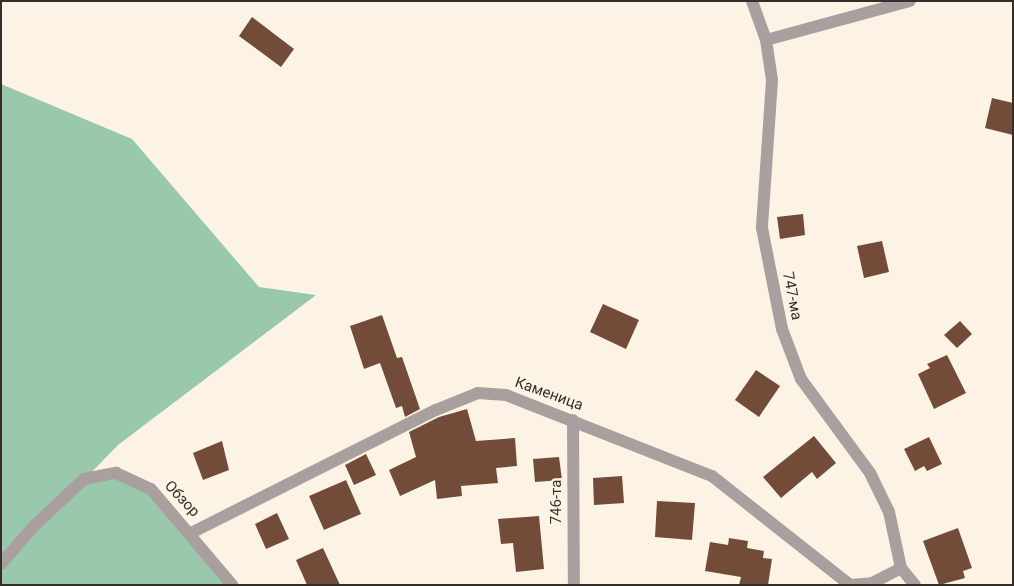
<!DOCTYPE html>
<meta charset="utf-8">
<style>
body{margin:0}
#map{position:relative;width:1014px;height:586px;overflow:hidden;background:#fdf3e4;font-family:Roboto,sans-serif}
div>[style]{position:absolute}
[style*='--x']{left:calc(var(--x)*1px);top:calc(var(--y)*1px);width:calc(var(--w)*1px);rotate:calc(var(--a)*1deg)}
.forest>*{inset:0;background:#9ac8ad}
.building>*{inset:0;background:#734c39}
.minor>*{height:12px;margin:-6px;padding:0 6px;transform-origin:6px;border-radius:6px;background:#aa9f9f}
span{translate:-50% -50%;white-space:nowrap;text-align:center;line-height:1.15;-webkit-text-stroke:5px #fdf3e4;paint-order:stroke}
.street-label{font-size:15px;color:#342f28}
.frame{position:absolute;inset:0;border:2px solid #342f28;pointer-events:none}
</style>
<div id="map">
<div class="forest">
<i style="clip-path:polygon(1px 84px,132px 139px,259px 287px,316px 295px,118px 445px,85px 479px,116px 473px,151px 489px,232px 585px,1px 585px)"></i>
</div>
<div class="building">
<i style="clip-path:polygon(252px 17px,294px 49px,281px 67px,239px 36px)"></i>
<i style="clip-path:polygon(992px 98px,1013px 103px,1013px 135px,985px 128px)"></i>
<i style="clip-path:polygon(803px 214px,805px 235px,780px 239px,777px 217px)"></i>
<i style="clip-path:polygon(882px 241px,889px 272px,864px 278px,857px 246px)"></i>
<i style="clip-path:polygon(603px 304px,639px 320px,626px 349px,590px 332px)"></i>
<i style="clip-path:polygon(382px 315px,397px 358px,402px 357px,420px 409px,405px 417px,402px 406px,396px 408px,380px 363px,364px 369px,350px 326px)"></i>
<i style="clip-path:polygon(960px 321px,972px 334px,957px 348px,944px 335px)"></i>
<i style="clip-path:polygon(947px 355px,966px 393px,934px 409px,918px 374px,930px 368px,927px 364px)"></i>
<i style="clip-path:polygon(756px 370px,780px 386px,759px 417px,735px 400px)"></i>
<i style="clip-path:polygon(467px 409px,476px 441px,515px 438px,517px 466px,496px 468px,498px 483px,461px 486px,462px 496px,437px 499px,435px 480px,400px 496px,389px 470px,416px 457px,409px 432px,439px 417px)"></i>
<i style="clip-path:polygon(814px 436px,836px 463px,817px 479px,812px 472px,781px 498px,763px 477px)"></i>
<i style="clip-path:polygon(929px 437px,942px 464px,927px 471px,924px 466px,915px 471px,904px 449px)"></i>
<i style="clip-path:polygon(222px 441px,229px 470px,203px 480px,193px 453px)"></i>
<i style="clip-path:polygon(366px 454px,376px 475px,354px 485px,345px 465px)"></i>
<i style="clip-path:polygon(559px 457px,562px 480px,535px 482px,533px 459px)"></i>
<i style="clip-path:polygon(622px 476px,624px 503px,594px 505px,593px 478px)"></i>
<i style="clip-path:polygon(346px 480px,361px 514px,324px 530px,309px 496px)"></i>
<i style="clip-path:polygon(657px 501px,695px 503px,692px 540px,655px 537px)"></i>
<i style="clip-path:polygon(277px 513px,289px 539px,266px 549px,255px 524px)"></i>
<i style="clip-path:polygon(539px 516px,544px 569px,516px 572px,513px 543px,501px 544px,498px 519px)"></i>
<i style="clip-path:polygon(958px 528px,972px 568px,963px 571px,965px 578px,939px 585px,923px 541px)"></i>
<i style="clip-path:polygon(729px 538px,748px 541px,747px 548px,764px 551px,763px 558px,772px 559px,768px 585px,739px 585px,741px 577px,705px 571px,710px 542px,728px 545px)"></i>
<i style="clip-path:polygon(323px 548px,340px 585px,307px 585px,296px 560px)"></i>
</div>
<div class="minor">
<i style="--x:752;--y:1;--w:41;--a:70.3"></i>
<i style="--x:766;--y:40;--w:40;--a:81.5"></i>
<i style="--x:772;--y:80;--w:148;--a:93.9"></i>
<i style="--x:762;--y:228;--w:103;--a:78.8"></i>
<i style="--x:782;--y:329;--w:53;--a:69.2"></i>
<i style="--x:801;--y:379;--w:117;--a:53.7"></i>
<i style="--x:870;--y:473;--w:43;--a:64"></i>
<i style="--x:889;--y:512;--w:57;--a:77.9"></i>
<i style="--x:766;--y:40;--w:149;--a:-15.2"></i>
<i style="--x:573;--y:420;--w:165;--a:89.7"></i>
<i style="--x:191;--y:533;--w:274;--a:-26.7"></i>
<i style="--x:436;--y:410;--w:45;--a:-22"></i>
<i style="--x:478;--y:393;--w:28;--a:4"></i>
<i style="--x:506;--y:395;--w:221;--a:21.5"></i>
<i style="--x:712;--y:476;--w:176;--a:38.3"></i>
<i style="--x:1;--y:564;--w:48;--a:-49.3"></i>
<i style="--x:32;--y:528;--w:71;--a:-43.3"></i>
<i style="--x:84;--y:479;--w:33;--a:-11"></i>
<i style="--x:116;--y:473;--w:38;--a:25"></i>
<i style="--x:151;--y:489;--w:126;--a:49.8"></i>
<i style="--x:851;--y:585;--w:21;--a:-5"></i>
<i style="--x:872;--y:583;--w:33;--a:-27"></i>
<i style="--x:901;--y:568;--w:22;--a:51"></i>
</div>
<div class="street-label">
<span style="left:792px;top:296px;rotate:79deg">747-ма</span>
<span style="left:549px;top:394px;rotate:20deg">Каменица</span>
<span style="left:182px;top:499px;rotate:47deg">Обзор</span>
<span style="left:557px;top:502px;rotate:-90deg">746-та</span>
</div>
<div class="frame"></div>
</div>
